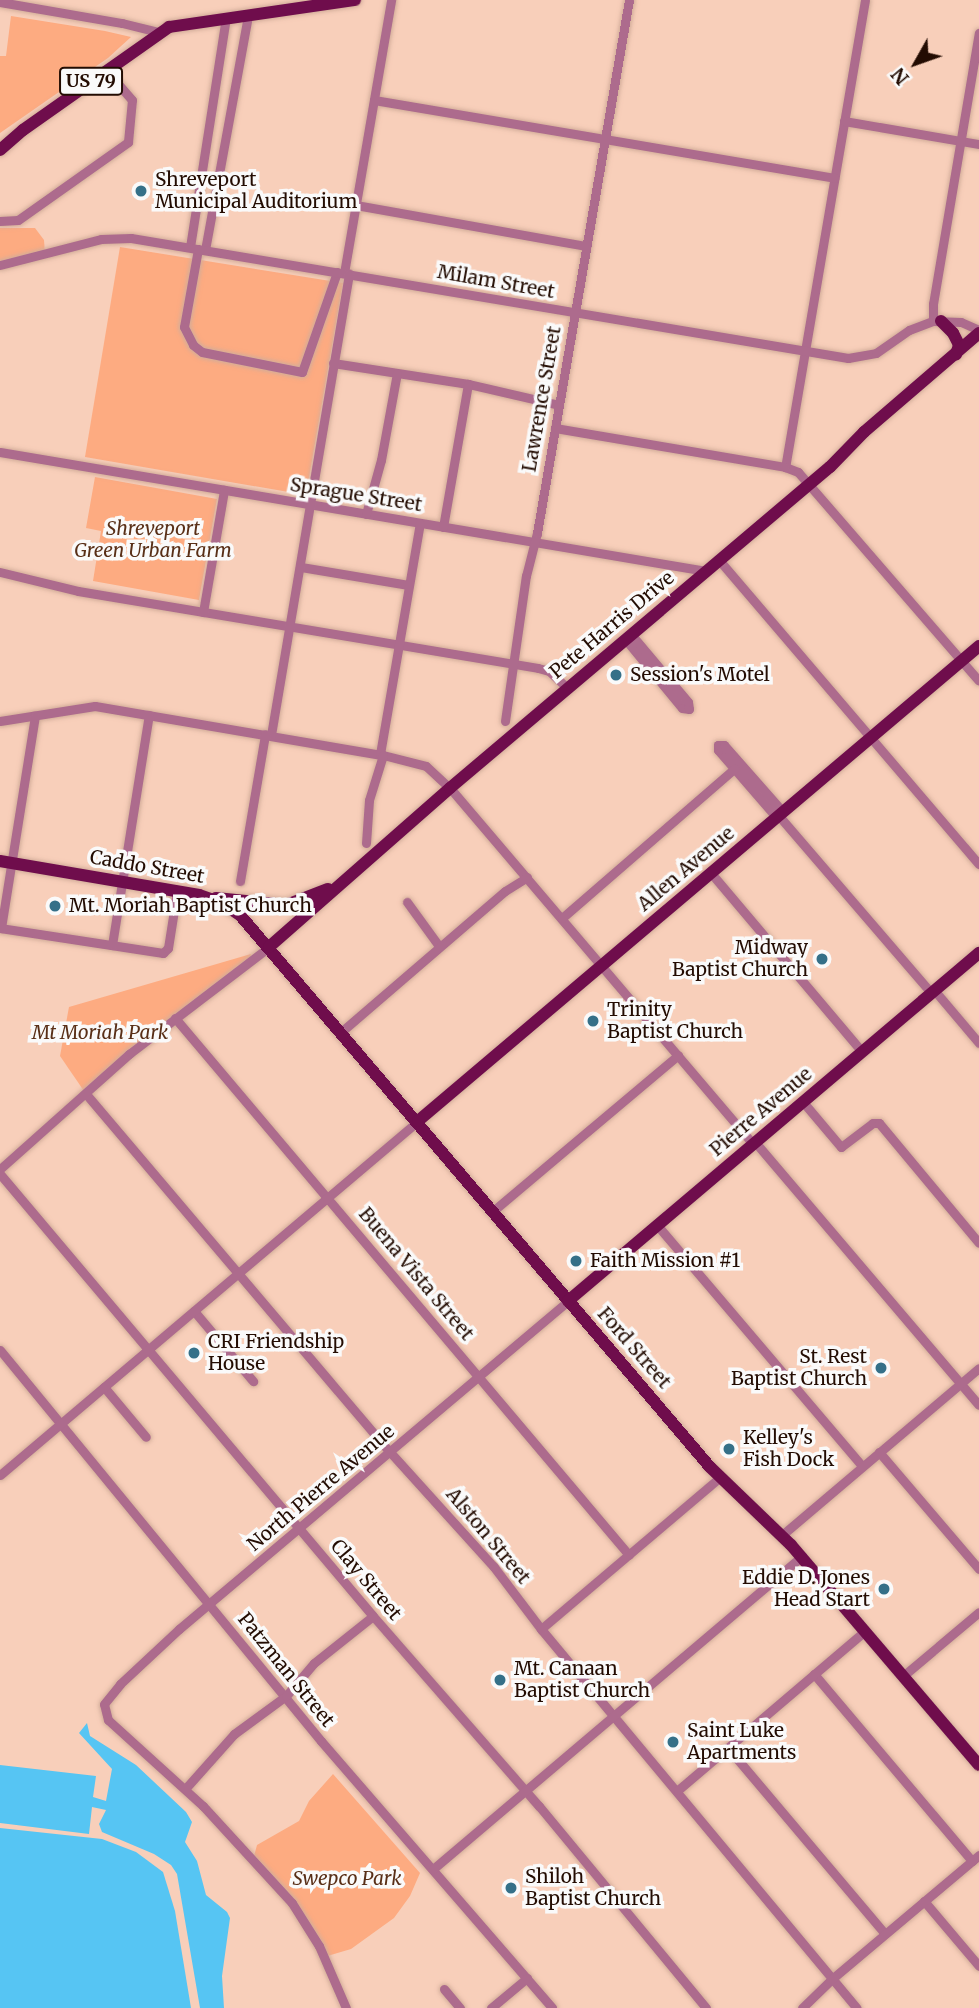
<!DOCTYPE html>
<style>
body{margin:0}
#map{position:relative;width:979px;height:2008px;overflow:hidden;background:#f8cfba;font-family:Merriweather,serif}
div>[style]{position:absolute}
[style*='--x']{left:calc(var(--x)*1px);top:calc(var(--y)*1px);width:calc(var(--w)*1px);rotate:calc(var(--a)*1deg)}
.green>*{inset:0;background:#fdab81}
.water>*{inset:0;background:#56c5f3}
.roads{filter:drop-shadow(0 0 2px #d2ac99) drop-shadow(0 0 2px #d2ac99)}
.minor>*{height:9px;margin:-4.5px;padding:0 4.5px;transform-origin:4.5px;border-radius:4.5px;background:#ad6b8d}
.major>*{height:12px;margin:-6px;padding:0 6px;transform-origin:6px;border-radius:6px;background:#6f0d4c}
.dots>*{width:19px;height:19px;translate:-50% -50%;box-sizing:border-box;border:4px solid #fafafa;border-radius:50%}
span{translate:-50% -50%;white-space:nowrap;text-align:center;line-height:1.15;-webkit-text-stroke:7px #fafafa;paint-order:stroke}
.shield-label span{padding:2px 5px;background:#fafafa;border:2px solid;border-radius:5px;-webkit-text-stroke-width:0}
.shield-label{font-size:18px;color:#230c02;font-weight:700}
.poi-label{font-size:19px;color:#230c02}
.left{translate:0 -50%;text-align:left}
.right{translate:-100% -50%;text-align:right}
.street-label{font-size:19px;color:#230c02}
.park-label{font-size:19px;color:#592f17;font-style:italic}
.north{position:absolute;left:881px;top:28px;width:70px;height:70px;-webkit-text-stroke:5px #fafafa;paint-order:stroke;rotate:230deg;font-size:19px;font-weight:700;line-height:28px;text-align:center;color:#230c02}
.north::after{content:'';display:block;margin:auto;width:24px;height:32px;background:#230c02;clip-path:polygon(50% 0,100% 100%,50% 72%,0 100%)}
</style>
<div id="map">
<div class="green">
<i style="clip-path:polygon(11px 16px,105px 31px,131px 37px,108px 58px,0 133px,0 56px,6px 56px)"></i>
<i style="clip-path:polygon(0 228px,35px 228px,44px 240px,45px 254px,0 265px)"></i>
<i style="clip-path:polygon(120px 247px,343px 283px,306px 495px,85px 457px)"></i>
<i style="clip-path:polygon(95px 477px,217px 499px,199px 600px,93px 581px,101px 531px,86px 528px)"></i>
<i style="clip-path:polygon(251px 954px,250px 960px,86px 1094px,60px 1056px,69px 1007px)"></i>
<i style="clip-path:polygon(333px 1774px,420px 1873px,410px 1896px,394px 1918px,351px 1949px,324px 1957px,306px 1922px,253px 1860px,257px 1845px,299px 1821px,309px 1801px)"></i>
</div>
<div class="water">
<i style="clip-path:polygon(87px 1723px,90px 1736px,136px 1765px,186px 1812px,192px 1822px,185px 1842px,197px 1861px,206px 1895px,227px 1912px,230px 1918px,222px 1976px,224px 2008px,200px 2008px,177px 1874px,171px 1865px,154px 1854px,102px 1832px,99px 1824px,106px 1810px,92px 1807px,89px 1834px,0 1823px,0 1765px,96px 1776px,93px 1797px,106px 1801px,112px 1769px,79px 1733px)"></i>
<i style="clip-path:polygon(0 1828px,102px 1839px,136px 1852px,163px 1872px,175px 1911px,191px 2008px,0 2008px)"></i>
</div>
<div class="roads">
<div class="minor">
<i style="--x:865;--y:0;--w:474;--a:99.7"></i>
<i style="--x:785;--y:467;--w:14;--a:21"></i>
<i style="--x:798;--y:472;--w:276;--a:49.1"></i>
<i style="--x:0;--y:2;--w:124;--a:9.8"></i>
<i style="--x:122;--y:23;--w:38;--a:14"></i>
<i style="--x:374;--y:100;--w:467;--a:9.6"></i>
<i style="--x:844;--y:121;--w:137;--a:9.7"></i>
<i style="--x:356;--y:205;--w:234;--a:10.1"></i>
<i style="--x:0;--y:221;--w:18;--a:-3"></i>
<i style="--x:18;--y:220;--w:135;--a:-35.3"></i>
<i style="--x:128;--y:142;--w:42;--a:-84.6"></i>
<i style="--x:132;--y:100;--w:40;--a:-131"></i>
<i style="--x:190;--y:247;--w:232;--a:-81.1"></i>
<i style="--x:198;--y:249;--w:79;--a:100.2"></i>
<i style="--x:184;--y:327;--w:20;--a:63"></i>
<i style="--x:193;--y:345;--w:11;--a:38"></i>
<i style="--x:202;--y:352;--w:102;--a:11.3"></i>
<i style="--x:302;--y:372;--w:106;--a:-70.7"></i>
<i style="--x:205;--y:250;--w:239;--a:-79.6"></i>
<i style="--x:0;--y:265;--w:104;--a:-14.4"></i>
<i style="--x:101;--y:239;--w:30;--a:-2"></i>
<i style="--x:131;--y:238;--w:727;--a:9.5"></i>
<i style="--x:848;--y:358;--w:28;--a:-10"></i>
<i style="--x:876;--y:353;--w:40;--a:-34.9"></i>
<i style="--x:909;--y:330;--w:26;--a:-21"></i>
<i style="--x:933;--y:321;--w:28;--a:2"></i>
<i style="--x:961;--y:322;--w:20;--a:24"></i>
<i style="--x:344;--y:273;--w:277;--a:-80.2"></i>
<i style="--x:933;--y:321;--w:17;--a:-90"></i>
<i style="--x:933;--y:304;--w:275;--a:-80.4"></i>
<i style="--x:333;--y:363;--w:137;--a:8.8"></i>
<i style="--x:468;--y:384;--w:93;--a:13"></i>
<i style="--x:555;--y:428;--w:233;--a:9.6"></i>
<i style="--x:0;--y:452;--w:716;--a:9.57"></i>
<i style="--x:366;--y:514;--w:56;--a:-74.5"></i>
<i style="--x:381;--y:460;--w:88;--a:-79.6"></i>
<i style="--x:443;--y:527;--w:145;--a:-80.1"></i>
<i style="--x:719;--y:560;--w:400;--a:49.5"></i>
<i style="--x:301;--y:567;--w:109;--a:9.5"></i>
<i style="--x:0;--y:572;--w:80;--a:13.7"></i>
<i style="--x:78;--y:591;--w:466;--a:9.5"></i>
<i style="--x:538;--y:668;--w:11;--a:15"></i>
<i style="--x:549;--y:671;--w:25;--a:43"></i>
<i style="--x:203;--y:612;--w:124;--a:-80.2"></i>
<i style="--x:625;--y:639;--w:89;--a:50.4"></i>
<i style="--x:682;--y:708;--w:7;--a:8"></i>
<i style="--x:689;--y:709;--w:7;--a:-98"></i>
<i style="--x:688;--y:702;--w:89;--a:-130"></i>
<i style="--x:0;--y:721;--w:96;--a:-9"></i>
<i style="--x:95;--y:706;--w:292;--a:9.7"></i>
<i style="--x:383;--y:755;--w:44;--a:14.3"></i>
<i style="--x:426;--y:766;--w:33;--a:43"></i>
<i style="--x:450;--y:788;--w:467;--a:49.6"></i>
<i style="--x:505;--y:721;--w:147;--a:-81.8"></i>
<i style="--x:526;--y:576;--w:44;--a:-75.7"></i>
<i style="--x:537;--y:533;--w:541;--a:-80.21"></i>
<i style="--x:271;--y:735;--w:468;--a:-80.4"></i>
<i style="--x:380;--y:754;--w:234;--a:-80.2"></i>
<i style="--x:779;--y:816;--w:233;--a:49.3"></i>
<i style="--x:777;--y:818;--w:90;--a:-130.9"></i>
<i style="--x:718;--y:750;--w:5;--a:-90"></i>
<i style="--x:718;--y:745;--w:6;--a:0"></i>
<i style="--x:724;--y:745;--w:89;--a:48.6"></i>
<i style="--x:366;--y:843;--w:43;--a:-86"></i>
<i style="--x:369;--y:800;--w:47;--a:-72.7"></i>
<i style="--x:711;--y:873;--w:234;--a:49.8"></i>
<i style="--x:240;--y:881;--w:149;--a:-80.3"></i>
<i style="--x:407;--y:902;--w:54;--a:54"></i>
<i style="--x:562;--y:918;--w:228;--a:-40.9"></i>
<i style="--x:0;--y:928;--w:165;--a:8.7"></i>
<i style="--x:163;--y:953;--w:7;--a:-45"></i>
<i style="--x:168;--y:948;--w:58;--a:-81"></i>
<i style="--x:1;--y:928;--w:215;--a:-80.9"></i>
<i style="--x:112;--y:945;--w:233;--a:-80.9"></i>
<i style="--x:935;--y:991;--w:68;--a:49.8"></i>
<i style="--x:175;--y:1018;--w:703;--a:49.79"></i>
<i style="--x:341;--y:1032;--w:216;--a:-40.7"></i>
<i style="--x:505;--y:891;--w:26;--a:-32"></i>
<i style="--x:86;--y:1094;--w:470;--a:49.7"></i>
<i style="--x:390;--y:1452;--w:155;--a:47.9"></i>
<i style="--x:494;--y:1567;--w:78;--a:52.8"></i>
<i style="--x:541;--y:1629;--w:493;--a:50.2"></i>
<i style="--x:803;--y:1102;--w:59;--a:49.8"></i>
<i style="--x:841;--y:1147;--w:40;--a:-37"></i>
<i style="--x:873;--y:1123;--w:6;--a:0"></i>
<i style="--x:879;--y:1123;--w:156;--a:50.2"></i>
<i style="--x:755;--y:1142;--w:345;--a:49.6"></i>
<i style="--x:0;--y:1169;--w:173;--a:-41.7"></i>
<i style="--x:129;--y:1054;--w:176;--a:-37.4"></i>
<i style="--x:0;--y:1174;--w:578;--a:49.84"></i>
<i style="--x:373;--y:1616;--w:252;--a:48.9"></i>
<i style="--x:539;--y:1806;--w:262;--a:50.4"></i>
<i style="--x:493;--y:1211;--w:242;--a:-40.1"></i>
<i style="--x:657;--y:1225;--w:316;--a:49.6"></i>
<i style="--x:194;--y:1311;--w:92;--a:49.9"></i>
<i style="--x:0;--y:1350;--w:506;--a:50.61"></i>
<i style="--x:321;--y:1741;--w:353;--a:49.1"></i>
<i style="--x:104;--y:1387;--w:65;--a:50"></i>
<i style="--x:879;--y:1452;--w:154;--a:49.5"></i>
<i style="--x:0;--y:1475;--w:548;--a:-40.26"></i>
<i style="--x:782;--y:1535;--w:258;--a:-40.3"></i>
<i style="--x:541;--y:1629;--w:235;--a:-40.3"></i>
<i style="--x:814;--y:1674;--w:245;--a:49.8"></i>
<i style="--x:903;--y:1676;--w:99;--a:-40.1"></i>
<i style="--x:728;--y:1748;--w:243;--a:49.8"></i>
<i style="--x:185;--y:1789;--w:74;--a:-48.3"></i>
<i style="--x:234;--y:1734;--w:64;--a:-36.2"></i>
<i style="--x:286;--y:1696;--w:43;--a:-49.7"></i>
<i style="--x:314;--y:1663;--w:75;--a:-38.5"></i>
<i style="--x:678;--y:1790;--w:245;--a:-40.4"></i>
<i style="--x:433;--y:1869;--w:484;--a:-40.3"></i>
<i style="--x:924;--y:1901;--w:85;--a:49.8"></i>
<i style="--x:444;--y:1989;--w:25;--a:50"></i>
<i style="--x:346;--y:2008;--w:68;--a:-113.5"></i>
<i style="--x:319;--y:1946;--w:51;--a:-122.1"></i>
<i style="--x:292;--y:1903;--w:132;--a:-132.5"></i>
<i style="--x:203;--y:1806;--w:128;--a:-137.8"></i>
<i style="--x:108;--y:1720;--w:16;--a:-104"></i>
<i style="--x:104;--y:1704;--w:26;--a:-51"></i>
<i style="--x:120;--y:1684;--w:81;--a:-43"></i>
<i style="--x:179;--y:1629;--w:509;--a:-40.14"></i>
<i style="--x:491;--y:2008;--w:47;--a:-39.8"></i>
<i style="--x:802;--y:2008;--w:43;--a:-44.1"></i>
<i style="--x:833;--y:1978;--w:191;--a:-40.1"></i>
</div>
<div class="major">
<i style="--x:0;--y:150;--w:30;--a:-41"></i>
<i style="--x:23;--y:130;--w:179;--a:-35.2"></i>
<i style="--x:169;--y:27;--w:188;--a:-8.3"></i>
<i style="--x:941;--y:321;--w:17;--a:45"></i>
<i style="--x:953;--y:333;--w:13;--a:63"></i>
<i style="--x:959;--y:345;--w:10;--a:107"></i>
<i style="--x:0;--y:861;--w:202;--a:9.7"></i>
<i style="--x:199;--y:895;--w:24;--a:19"></i>
<i style="--x:222;--y:903;--w:22;--a:34"></i>
<i style="--x:240;--y:915;--w:725;--a:49.59"></i>
<i style="--x:710;--y:1467;--w:112;--a:43.9"></i>
<i style="--x:791;--y:1545;--w:289;--a:49.5"></i>
<i style="--x:216;--y:898;--w:70;--a:5.7"></i>
<i style="--x:286;--y:905;--w:45;--a:-20.9"></i>
<i style="--x:269;--y:947;--w:241;--a:-41.3"></i>
<i style="--x:450;--y:788;--w:497;--a:-40.2"></i>
<i style="--x:830;--y:467;--w:49;--a:-45.8"></i>
<i style="--x:864;--y:432;--w:152;--a:-40.7"></i>
<i style="--x:418;--y:1121;--w:735;--a:-40.25"></i>
<i style="--x:568;--y:1301;--w:539;--a:-40.26"></i>
</div>
</div>
<div class="dots">
<i style="left:141px;top:191px;background:#357088"></i>
<i style="left:616px;top:675px;background:#357088"></i>
<i style="left:55px;top:906px;background:#357088"></i>
<i style="left:822px;top:959px;background:#357088"></i>
<i style="left:593px;top:1021px;background:#357088"></i>
<i style="left:576px;top:1261px;background:#357088"></i>
<i style="left:194px;top:1353px;background:#357088"></i>
<i style="left:881px;top:1368px;background:#357088"></i>
<i style="left:729px;top:1449px;background:#357088"></i>
<i style="left:884px;top:1589px;background:#357088"></i>
<i style="left:500px;top:1680px;background:#357088"></i>
<i style="left:673px;top:1742px;background:#357088"></i>
<i style="left:511px;top:1888px;background:#357088"></i>
</div>
<div class="shield-label">
<span style="left:91px;top:81px">US 79</span>
</div>
<div class="poi-label">
<span class="left" style="left:155px;top:191px">Shreveport<br>Municipal Auditorium</span>
<span class="left" style="left:630px;top:675px">Session's Motel</span>
<span class="left" style="left:69px;top:906px">Mt. Moriah Baptist Church</span>
<span class="right" style="left:808px;top:959px">Midway<br>Baptist Church</span>
<span class="left" style="left:607px;top:1021px">Trinity<br>Baptist Church</span>
<span class="left" style="left:590px;top:1261px">Faith Mission #1</span>
<span class="left" style="left:208px;top:1353px">CRI Friendship<br>House</span>
<span class="right" style="left:867px;top:1368px">St. Rest<br>Baptist Church</span>
<span class="left" style="left:743px;top:1449px">Kelley's<br>Fish Dock</span>
<span class="right" style="left:870px;top:1589px">Eddie D. Jones<br>Head Start</span>
<span class="left" style="left:514px;top:1680px">Mt. Canaan<br>Baptist Church</span>
<span class="left" style="left:687px;top:1742px">Saint Luke<br>Apartments</span>
<span class="left" style="left:525px;top:1888px">Shiloh<br>Baptist Church</span>
</div>
<div class="street-label">
<span style="left:496px;top:282px;rotate:10deg">Milam Street</span>
<span style="left:542px;top:399px;rotate:-80deg">Lawrence Street</span>
<span style="left:356px;top:495px;rotate:9deg">Sprague Street</span>
<span style="left:612px;top:625px;rotate:-40deg">Pete Harris Drive</span>
<span style="left:147px;top:867px;rotate:10deg">Caddo Street</span>
<span style="left:686px;top:869px;rotate:-40deg">Allen Avenue</span>
<span style="left:761px;top:1112px;rotate:-40deg">Pierre Avenue</span>
<span style="left:416px;top:1274px;rotate:50deg">Buena Vista Street</span>
<span style="left:634px;top:1348px;rotate:49deg">Ford Street</span>
<span style="left:321px;top:1488px;rotate:-40deg">North Pierre Avenue</span>
<span style="left:488px;top:1536px;rotate:50deg">Alston Street</span>
<span style="left:366px;top:1580px;rotate:50deg">Clay Street</span>
<span style="left:286px;top:1670px;rotate:51deg">Patzman Street</span>
</div>
<div class="park-label">
<span style="left:153px;top:540px">Shreveport<br>Green Urban Farm</span>
<span style="left:100px;top:1033px">Mt Moriah Park</span>
<span style="left:347px;top:1879px">Swepco Park</span>
</div>
<div class="north">N</div>
</div>
